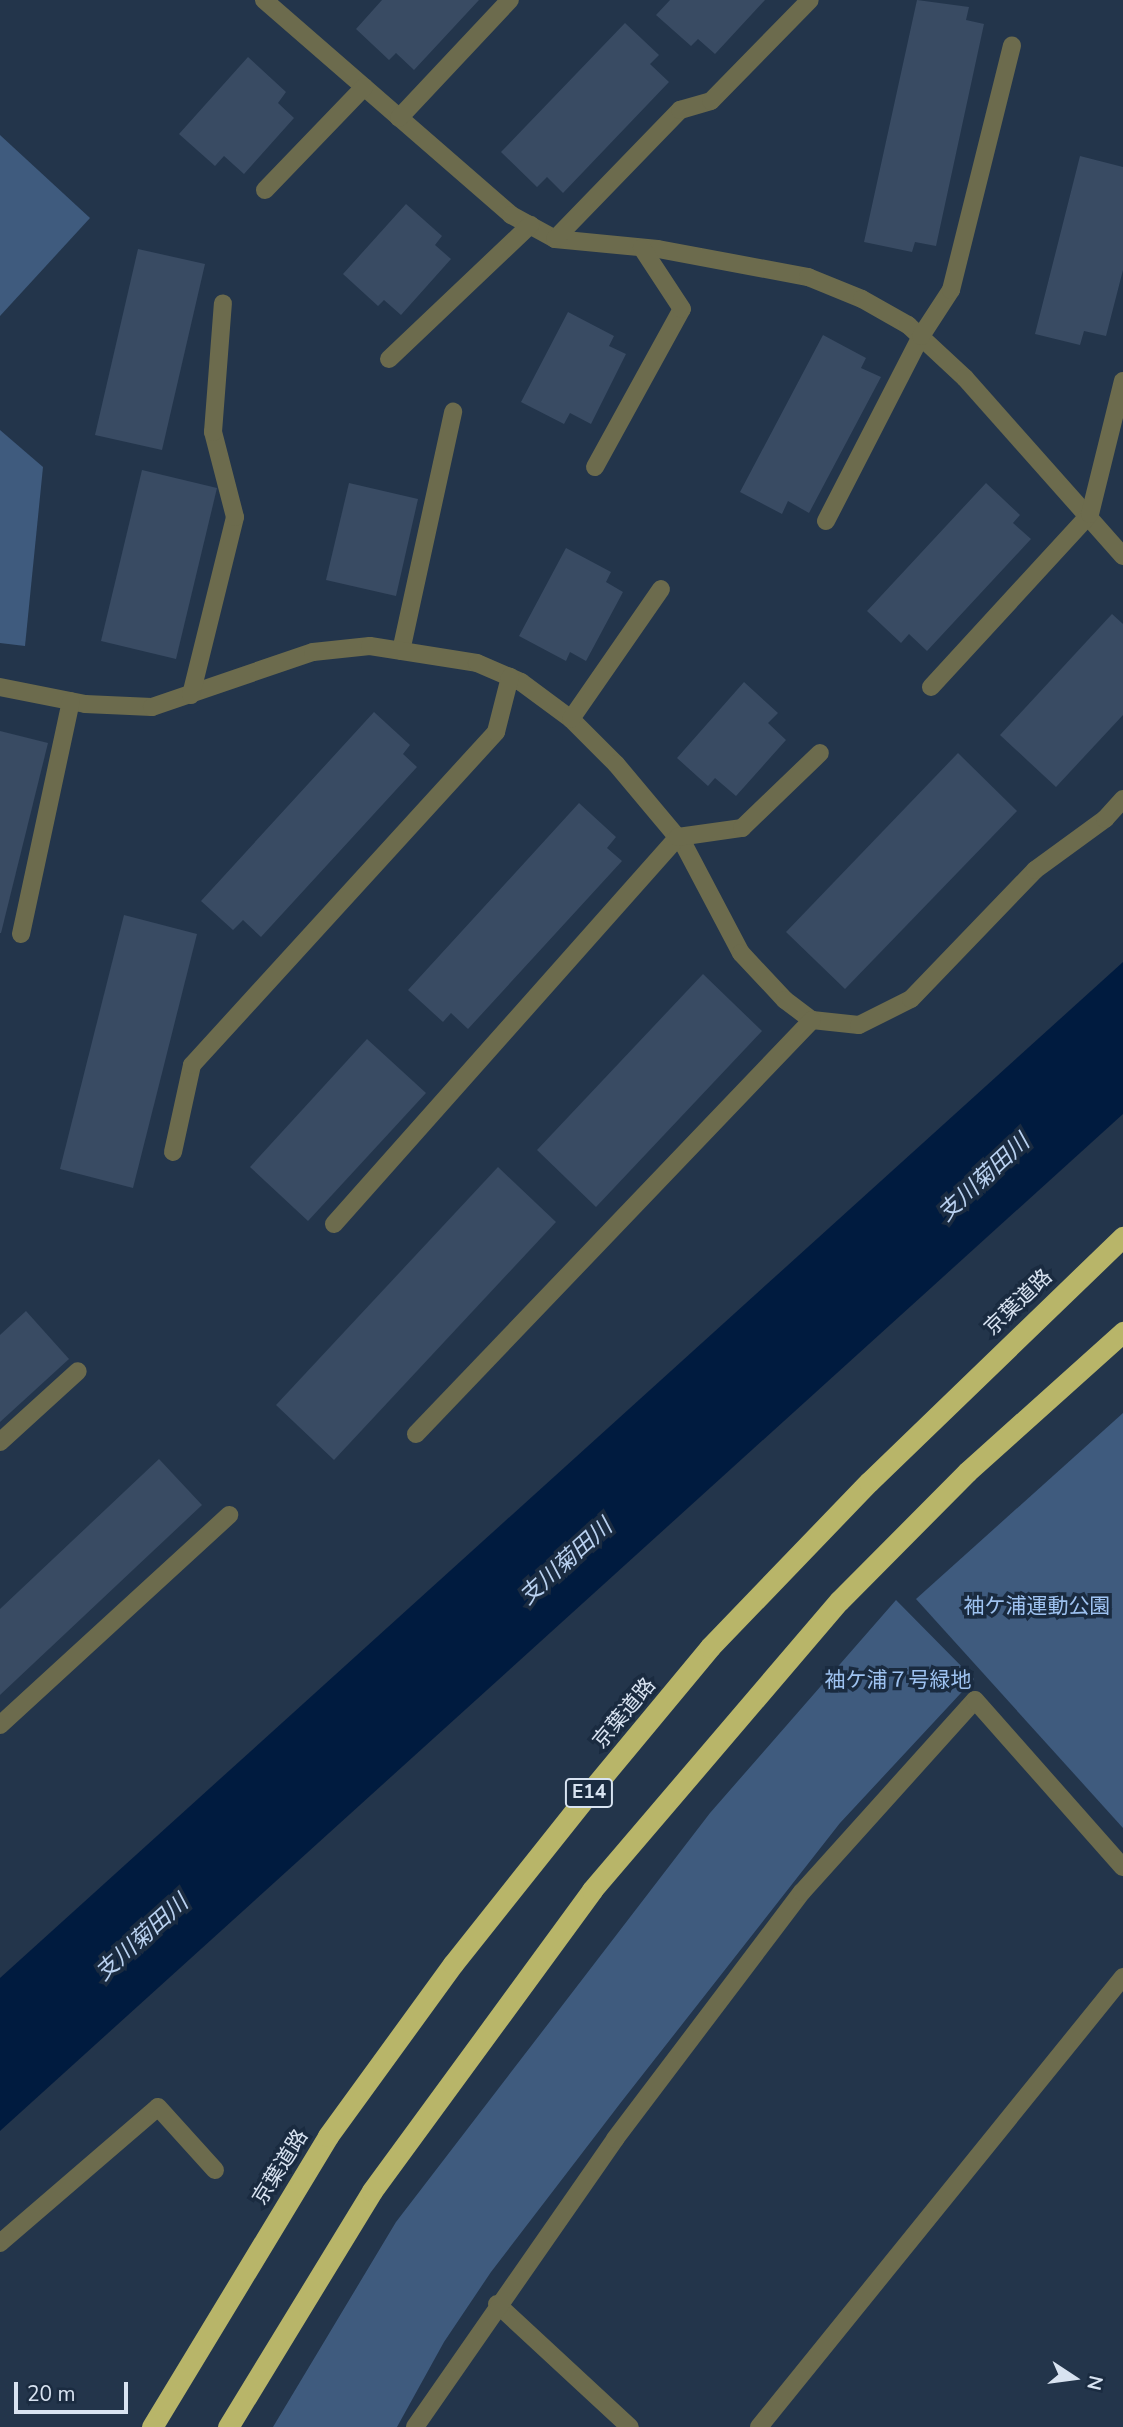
<!DOCTYPE html>
<meta charset="utf-8">
<style>
body{margin:0}
#map{position:relative;width:1123px;height:2427px;overflow:hidden;background:#23354b;font-family:"Nunito Sans","Noto Sans JP",sans-serif}
div>[style]{position:absolute}
[style*='--x']{left:calc(var(--x)*1px);top:calc(var(--y)*1px);width:calc(var(--w)*1px);rotate:calc(var(--a)*1deg)}
.green>*{inset:0;background:#3f5b7e}
.water>*{inset:0;background:#001b3f}
.building>*{inset:0;background:#394b63}
.minor>*{height:18px;margin:-9px;padding:0 9px;transform-origin:9px;border-radius:9px;background:#6c6b4d}
.highway>*{height:21px;margin:-10.5px;padding:0 10.5px;transform-origin:10.5px;border-radius:10.5px;background:#b8b569}
span{translate:-50% -50%;white-space:nowrap;text-align:center;line-height:1.15;-webkit-text-stroke:7px #1a2b40;paint-order:stroke}
.shield-label span{padding:2px 5px;background:#1a2b40;border:2px solid;border-radius:5px;-webkit-text-stroke-width:0}
.shield-label{font-size:19px;color:#d8e3f1;font-weight:700}
.street-label{font-size:21px;color:#d8e3f1}
.park-label{font-size:21px;color:#9ec2f0}
.water-label{font-size:23px;color:#b9d1f0;font-style:italic}
.north{position:absolute;left:1039px;top:2343px;width:70px;height:70px;-webkit-text-stroke:5px #1a2b40;paint-order:stroke;rotate:103deg;font-size:19px;font-weight:700;line-height:28px;text-align:center;color:#d8e3f1}
.north::after{content:'';display:block;margin:auto;width:24px;height:32px;background:#d8e3f1;clip-path:polygon(50% 0,100% 100%,50% 72%,0 100%)}
.scale{position:absolute;left:14px;top:2382px;width:114px;height:32px;box-sizing:border-box;border:4px solid #d8e3f1;border-top:0;padding-left:9px;font-size:21px;line-height:24px;white-space:nowrap;color:#d8e3f1;-webkit-text-stroke:5px #1a2b40;paint-order:stroke}
</style>
<div id="map">
<div class="green">
<i style="clip-path:polygon(0 135px,90px 218px,0 316px)"></i>
<i style="clip-path:polygon(0 430px,43px 467px,25px 646px,0 643px)"></i>
<i style="clip-path:polygon(1123px 1413px,1123px 1828px,916px 1599px)"></i>
<i style="clip-path:polygon(896px 1600px,974px 1679px,840px 1823px,622px 2101px,491px 2272px,444px 2342px,397px 2427px,273px 2427px,396px 2222px,710px 1813px)"></i>
</div>
<div class="water">
<i style="clip-path:polygon(1123px 962px,1123px 1114px,0 2131px,0 1978px)"></i>
</div>
<div class="building">
<i style="clip-path:polygon(382px 0,479px 0,414px 70px,396px 53px,389px 60px,356px 29px)"></i>
<i style="clip-path:polygon(670px 0,765px 0,715px 54px,698px 39px,691px 46px,656px 15px)"></i>
<i style="clip-path:polygon(917px 0,969px 7px,966px 20px,984px 24px,936px 246px,915px 242px,912px 252px,864px 242px)"></i>
<i style="clip-path:polygon(625px 23px,659px 55px,650px 64px,669px 82px,563px 193px,547px 177px,537px 187px,501px 152px)"></i>
<i style="clip-path:polygon(248px 57px,286px 92px,278px 103px,294px 118px,244px 174px,224px 156px,215px 166px,179px 134px)"></i>
<i style="clip-path:polygon(1080px 156px,1123px 167px,1123px 270px,1106px 336px,1084px 331px,1080px 345px,1035px 334px)"></i>
<i style="clip-path:polygon(406px 204px,442px 236px,435px 245px,451px 259px,401px 315px,384px 300px,378px 306px,343px 274px)"></i>
<i style="clip-path:polygon(138px 249px,205px 264px,162px 450px,95px 435px)"></i>
<i style="clip-path:polygon(568px 312px,614px 336px,609px 346px,626px 354px,591px 424px,570px 413px,564px 424px,521px 402px)"></i>
<i style="clip-path:polygon(823px 335px,866px 358px,861px 368px,881px 377px,809px 513px,788px 501px,782px 514px,740px 492px)"></i>
<i style="clip-path:polygon(142px 470px,217px 488px,176px 659px,101px 641px)"></i>
<i style="clip-path:polygon(349px 483px,418px 499px,396px 596px,326px 580px)"></i>
<i style="clip-path:polygon(986px 483px,1020px 515px,1013px 523px,1031px 539px,927px 651px,909px 634px,901px 643px,867px 611px)"></i>
<i style="clip-path:polygon(566px 548px,611px 572px,606px 582px,623px 592px,586px 661px,570px 652px,566px 661px,519px 636px)"></i>
<i style="clip-path:polygon(1112px 614px,1123px 624px,1123px 715px,1056px 787px,1000px 735px)"></i>
<i style="clip-path:polygon(744px 682px,778px 713px,768px 723px,786px 740px,736px 796px,715px 778px,708px 786px,677px 758px)"></i>
<i style="clip-path:polygon(374px 712px,410px 745px,403px 754px,417px 767px,261px 937px,243px 920px,233px 930px,201px 901px)"></i>
<i style="clip-path:polygon(0 731px,48px 743px,1px 933px,0 933px)"></i>
<i style="clip-path:polygon(958px 753px,1017px 811px,845px 989px,786px 932px)"></i>
<i style="clip-path:polygon(579px 803px,616px 837px,607px 848px,622px 861px,468px 1029px,451px 1013px,443px 1022px,408px 990px)"></i>
<i style="clip-path:polygon(124px 915px,197px 934px,133px 1188px,60px 1169px)"></i>
<i style="clip-path:polygon(703px 974px,762px 1031px,596px 1207px,537px 1150px)"></i>
<i style="clip-path:polygon(367px 1039px,426px 1093px,308px 1221px,250px 1167px)"></i>
<i style="clip-path:polygon(498px 1167px,556px 1222px,334px 1460px,276px 1405px)"></i>
<i style="clip-path:polygon(26px 1311px,69px 1359px,0 1422px,0 1335px)"></i>
<i style="clip-path:polygon(159px 1459px,202px 1505px,0 1695px,0 1609px)"></i>
</div>
<div class="minor">
<i style="--x:264;--y:0;--w:327;--a:41"></i>
<i style="--x:511;--y:215;--w:50;--a:28.6"></i>
<i style="--x:555;--y:239;--w:103;--a:5.5"></i>
<i style="--x:658;--y:249;--w:153;--a:10.6"></i>
<i style="--x:808;--y:277;--w:58;--a:22.2"></i>
<i style="--x:862;--y:299;--w:53;--a:29.5"></i>
<i style="--x:908;--y:325;--w:78;--a:42.9"></i>
<i style="--x:965;--y:378;--w:238;--a:48.4"></i>
<i style="--x:399;--y:118;--w:162;--a:-46.8"></i>
<i style="--x:265;--y:190;--w:143;--a:-46.1"></i>
<i style="--x:555;--y:239;--w:180;--a:-45.9"></i>
<i style="--x:680;--y:110;--w:32;--a:-16"></i>
<i style="--x:711;--y:101;--w:141;--a:-45.6"></i>
<i style="--x:389;--y:359;--w:195;--a:-43.5"></i>
<i style="--x:595;--y:467;--w:180;--a:-61.2"></i>
<i style="--x:682;--y:309;--w:73;--a:-123.3"></i>
<i style="--x:826;--y:521;--w:208;--a:-62.8"></i>
<i style="--x:921;--y:336;--w:55;--a:-56.9"></i>
<i style="--x:951;--y:290;--w:252;--a:-76"></i>
<i style="--x:401;--y:651;--w:245;--a:-77.7"></i>
<i style="--x:0;--y:687;--w:87;--a:11.3"></i>
<i style="--x:85;--y:704;--w:67;--a:2.6"></i>
<i style="--x:152;--y:707;--w:170;--a:-18.9"></i>
<i style="--x:313;--y:652;--w:57;--a:-6"></i>
<i style="--x:370;--y:646;--w:108;--a:9"></i>
<i style="--x:477;--y:663;--w:48;--a:23.4"></i>
<i style="--x:521;--y:682;--w:62;--a:36.5"></i>
<i style="--x:571;--y:719;--w:64;--a:45"></i>
<i style="--x:616;--y:764;--w:106;--a:50"></i>
<i style="--x:684;--y:845;--w:122;--a:62.2"></i>
<i style="--x:741;--y:953;--w:64;--a:46.9"></i>
<i style="--x:785;--y:1000;--w:34;--a:37"></i>
<i style="--x:812;--y:1020;--w:47;--a:6.1"></i>
<i style="--x:859;--y:1025;--w:58;--a:-26.6"></i>
<i style="--x:911;--y:999;--w:179;--a:-46.1"></i>
<i style="--x:1035;--y:870;--w:87;--a:-36.1"></i>
<i style="--x:1105;--y:819;--w:27;--a:-48"></i>
<i style="--x:931;--y:687;--w:235;--a:-47.4"></i>
<i style="--x:1090;--y:514;--w:137;--a:-76.1"></i>
<i style="--x:191;--y:695;--w:183;--a:-76.1"></i>
<i style="--x:235;--y:517;--w:88;--a:-104.5"></i>
<i style="--x:213;--y:432;--w:129;--a:-85.6"></i>
<i style="--x:571;--y:719;--w:158;--a:-55.3"></i>
<i style="--x:21;--y:934;--w:238;--a:-77.9"></i>
<i style="--x:173;--y:1152;--w:89;--a:-77.7"></i>
<i style="--x:192;--y:1065;--w:451;--a:-47.6"></i>
<i style="--x:496;--y:732;--w:57;--a:-75.7"></i>
<i style="--x:334;--y:1224;--w:518;--a:-48.37"></i>
<i style="--x:678;--y:837;--w:65;--a:-8"></i>
<i style="--x:742;--y:828;--w:108;--a:-43.9"></i>
<i style="--x:416;--y:1434;--w:573;--a:-46.27"></i>
<i style="--x:0;--y:1442;--w:105;--a:-42.3"></i>
<i style="--x:0;--y:1725;--w:311;--a:-42.5"></i>
<i style="--x:0;--y:2243;--w:208;--a:-40.7"></i>
<i style="--x:158;--y:2107;--w:85;--a:47.9"></i>
<i style="--x:497;--y:2304;--w:181;--a:42.8"></i>
<i style="--x:415;--y:2427;--w:351;--a:-55.2"></i>
<i style="--x:615;--y:2139;--w:310;--a:-52.9"></i>
<i style="--x:802;--y:1892;--w:258;--a:-48"></i>
<i style="--x:975;--y:1700;--w:223;--a:48.5"></i>
<i style="--x:759;--y:2427;--w:579;--a:-51.03"></i>
</div>
<div class="highway">
<i style="--x:152;--y:2427;--w:340;--a:-58.8"></i>
<i style="--x:328;--y:2136;--w:213;--a:-54"></i>
<i style="--x:453;--y:1964;--w:218;--a:-51.5"></i>
<i style="--x:589;--y:1793;--w:190;--a:-50.3"></i>
<i style="--x:710;--y:1647;--w:229;--a:-46.1"></i>
<i style="--x:869;--y:1482;--w:353;--a:-44"></i>
<i style="--x:228;--y:2427;--w:276;--a:-58.6"></i>
<i style="--x:372;--y:2191;--w:373;--a:-53.8"></i>
<i style="--x:592;--y:1890;--w:380;--a:-49.5"></i>
<i style="--x:839;--y:1601;--w:182;--a:-45.2"></i>
<i style="--x:967;--y:1472;--w:210;--a:-41.9"></i>
</div>
<div class="shield-label">
<span style="left:589px;top:1793px">E14</span>
</div>
<div class="street-label">
<span style="left:1018px;top:1302px;rotate:-44deg">京葉道路</span>
<span style="left:624px;top:1713px;rotate:-50deg">京葉道路</span>
<span style="left:280px;top:2167px;rotate:-58deg">京葉道路</span>
</div>
<div class="park-label">
<span style="left:1037px;top:1606px">袖ケ浦運動公園</span>
<span style="left:898px;top:1680px">袖ケ浦７号緑地</span>
</div>
<div class="water-label">
<span style="left:984px;top:1178px;rotate:-43deg">支川菊田川</span>
<span style="left:566px;top:1562px;rotate:-42deg">支川菊田川</span>
<span style="left:142px;top:1938px;rotate:-42deg">支川菊田川</span>
</div>
<div class="north">N</div>
<div class="scale">20 m</div>
</div>
